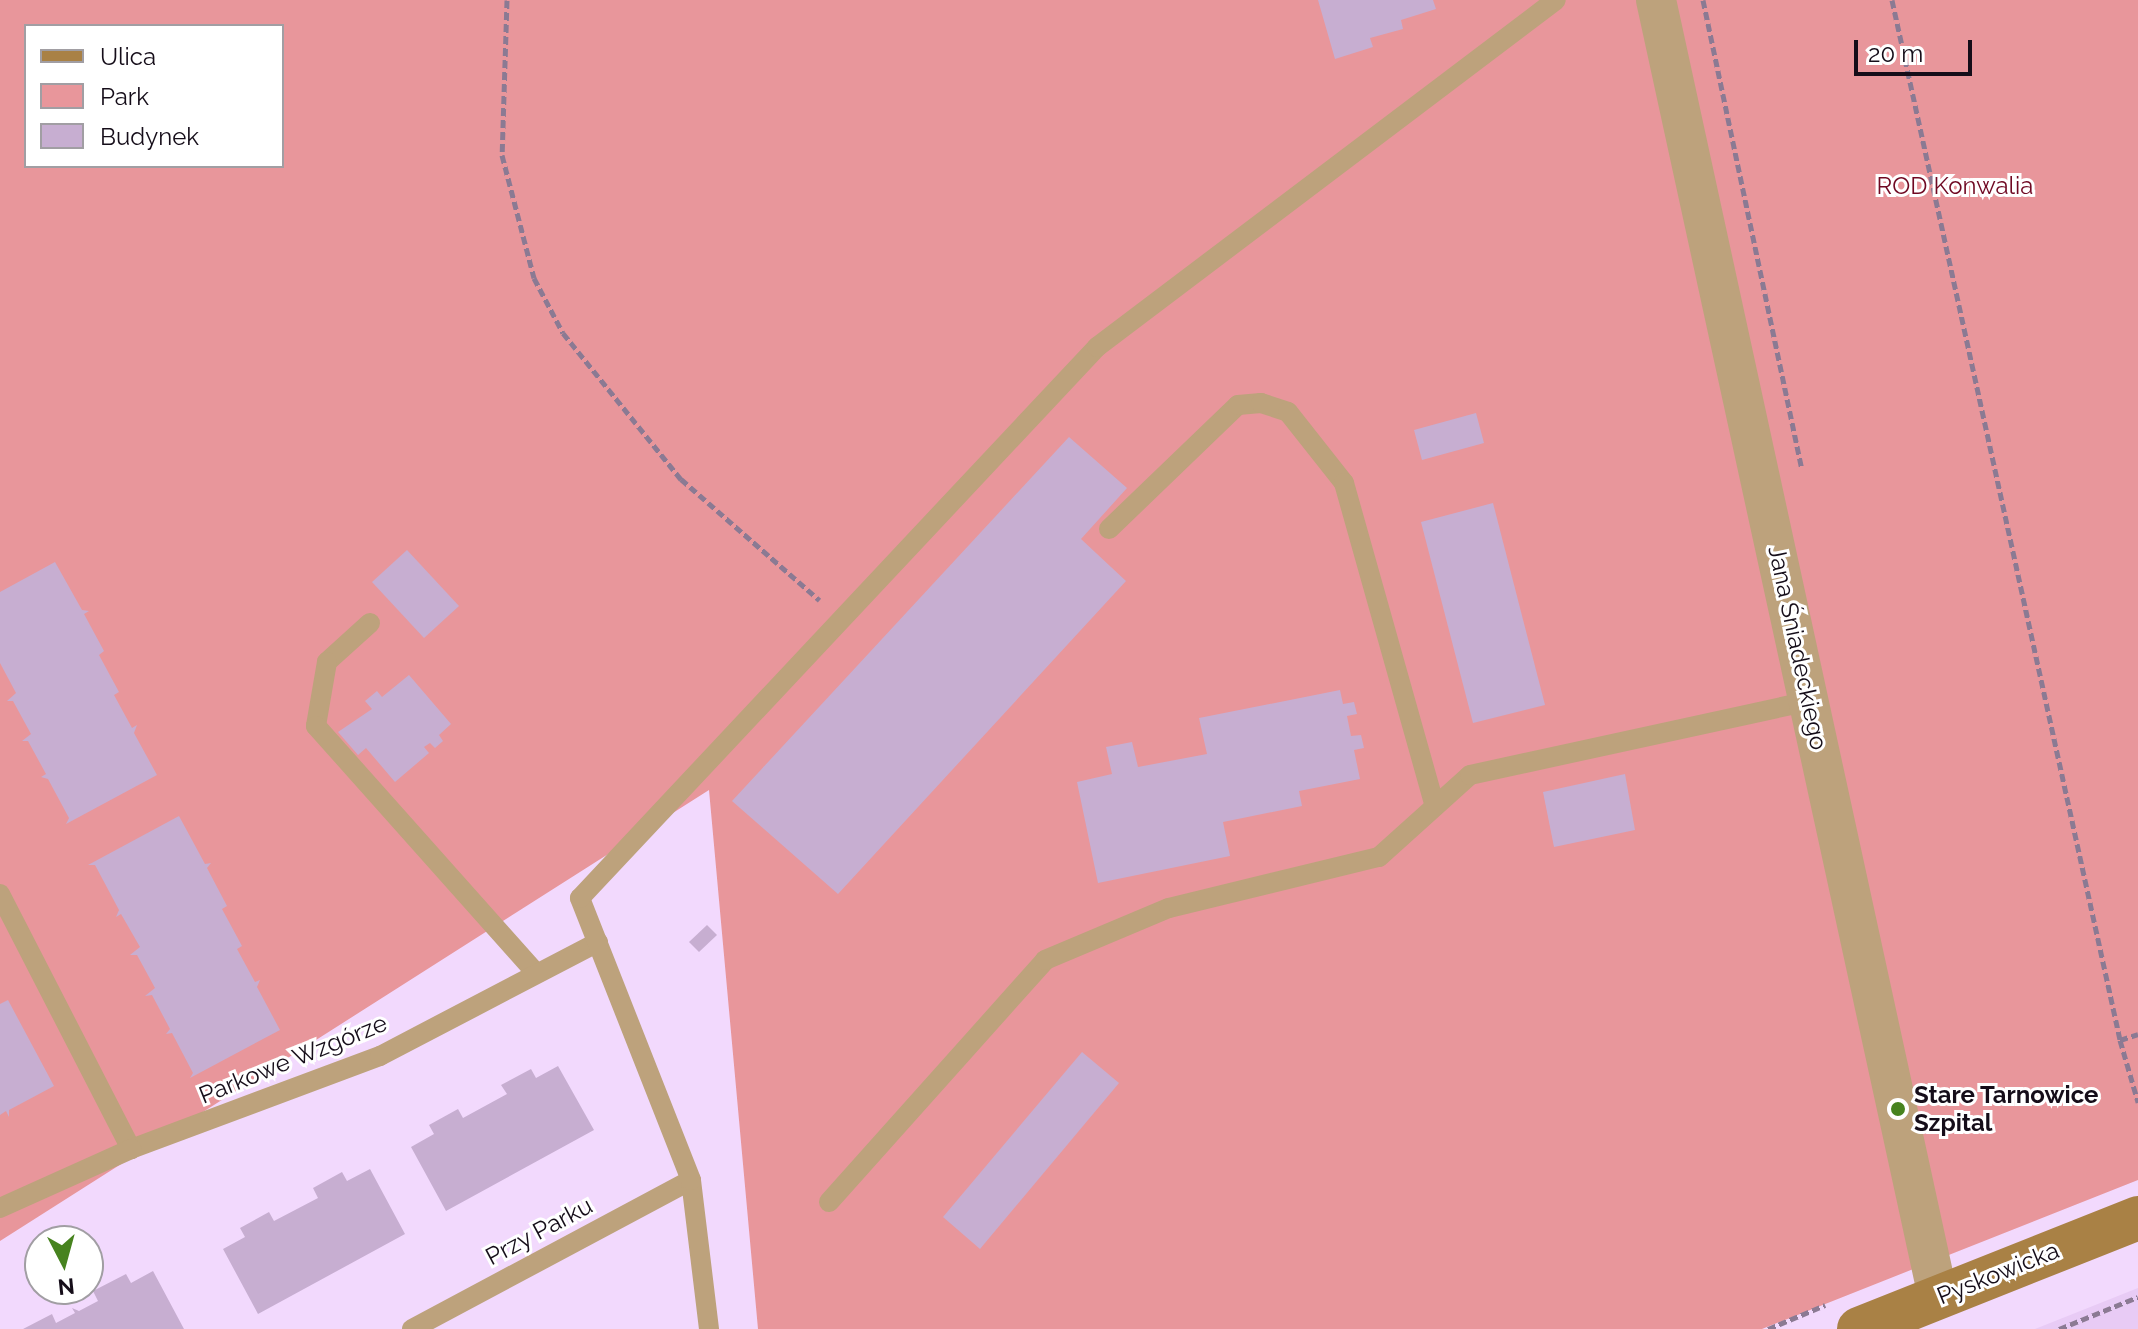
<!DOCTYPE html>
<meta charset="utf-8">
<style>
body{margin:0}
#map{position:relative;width:2138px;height:1329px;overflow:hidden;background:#f2d9fd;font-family:Raleway,sans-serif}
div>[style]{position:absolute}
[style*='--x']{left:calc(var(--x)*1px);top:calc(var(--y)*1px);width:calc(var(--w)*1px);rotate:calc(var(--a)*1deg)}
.built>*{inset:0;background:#e8cbf5}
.green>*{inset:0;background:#e8969b}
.building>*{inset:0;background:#c7aed1}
.path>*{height:5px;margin-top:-2.5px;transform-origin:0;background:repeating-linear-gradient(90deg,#8b7a93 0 8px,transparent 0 12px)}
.lane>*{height:20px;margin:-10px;padding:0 10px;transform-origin:10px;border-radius:10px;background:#bda27c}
.street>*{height:40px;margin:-20px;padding:0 20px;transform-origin:20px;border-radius:20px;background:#bda27c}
.secondary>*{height:44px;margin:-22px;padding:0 22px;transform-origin:22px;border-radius:22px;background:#a98145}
.dots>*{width:22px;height:22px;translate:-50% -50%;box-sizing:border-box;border:4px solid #fff;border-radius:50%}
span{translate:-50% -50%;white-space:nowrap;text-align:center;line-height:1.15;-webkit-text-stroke:6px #fff;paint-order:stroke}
.park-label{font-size:24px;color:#6f0822}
.street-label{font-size:24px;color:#150d19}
.poi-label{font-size:24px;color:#150d19;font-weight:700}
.left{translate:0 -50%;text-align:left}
.legend{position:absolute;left:24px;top:24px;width:260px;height:144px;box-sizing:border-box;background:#fff;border:2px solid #a19ea3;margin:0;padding:10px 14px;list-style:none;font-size:24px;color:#150d19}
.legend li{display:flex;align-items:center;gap:16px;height:40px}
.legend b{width:40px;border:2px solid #a19ea3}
.north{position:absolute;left:24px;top:1225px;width:80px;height:80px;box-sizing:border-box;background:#fff;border:2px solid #a19ea3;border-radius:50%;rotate:174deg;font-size:22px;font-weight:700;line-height:32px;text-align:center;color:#150d19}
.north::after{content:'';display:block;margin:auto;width:28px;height:36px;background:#47831f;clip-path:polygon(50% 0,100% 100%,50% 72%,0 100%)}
.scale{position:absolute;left:1854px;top:40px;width:118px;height:36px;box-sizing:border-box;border:4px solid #150d19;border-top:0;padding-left:10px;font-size:24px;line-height:28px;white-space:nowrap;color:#150d19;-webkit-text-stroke:6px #fff;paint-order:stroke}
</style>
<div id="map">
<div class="built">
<i style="clip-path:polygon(2138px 1288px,2138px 1329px,2035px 1329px)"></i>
</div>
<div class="green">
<i style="clip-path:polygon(evenodd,0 0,2138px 0,2138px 1180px,1762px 1329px,758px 1329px,709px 790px,0 1241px,0 0,26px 26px,282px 26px,282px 166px,26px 166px,26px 26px)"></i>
</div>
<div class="building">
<i style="clip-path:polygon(1318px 0,1433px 0,1436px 9px,1401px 20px,1403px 29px,1370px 38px,1373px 47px,1335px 59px)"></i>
<i style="clip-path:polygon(1476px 413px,1484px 443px,1422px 460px,1414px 430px)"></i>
<i style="clip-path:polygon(1069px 437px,1127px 488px,1081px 539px,1126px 581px,838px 894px,732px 801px)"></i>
<i style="clip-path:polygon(1493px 503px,1545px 705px,1473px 723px,1421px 522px)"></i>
<i style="clip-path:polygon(407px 550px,459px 606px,424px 638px,372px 582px)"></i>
<i style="clip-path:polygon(55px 562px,82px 610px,89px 611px,84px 614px,104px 651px,99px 655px,119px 692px,114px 695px,132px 728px,137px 725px,134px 733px,157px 775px,66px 824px,69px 818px,48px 779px,41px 777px,46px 774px,28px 741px,22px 741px,31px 734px,13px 701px,7px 701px,16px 693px,0 663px,0 592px)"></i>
<i style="clip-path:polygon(409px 675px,451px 724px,439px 735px,443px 741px,435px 748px,430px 743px,424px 747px,429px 753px,395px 782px,366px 748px,358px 755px,338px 732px,372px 709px,365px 701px,377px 691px,382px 697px)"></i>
<i style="clip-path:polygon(1340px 690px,1343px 704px,1354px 702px,1357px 714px,1347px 716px,1351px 736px,1361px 735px,1364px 748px,1354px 750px,1360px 779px,1299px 791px,1302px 806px,1223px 822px,1230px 856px,1098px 883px,1077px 782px,1112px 774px,1106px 747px,1132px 742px,1138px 767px,1207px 754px,1199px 718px)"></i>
<i style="clip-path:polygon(1625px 774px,1635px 830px,1554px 847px,1543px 792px)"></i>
<i style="clip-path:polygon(179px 816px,205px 864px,211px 863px,207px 868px,227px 906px,222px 909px,242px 946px,237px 949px,255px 982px,260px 980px,257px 987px,280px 1030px,190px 1078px,193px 1073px,172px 1033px,166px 1034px,170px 1029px,152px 995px,145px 996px,155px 988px,137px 955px,130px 955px,140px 947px,121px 914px,116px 917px,119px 910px,95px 865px,88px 865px)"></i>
<i style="clip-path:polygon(707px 925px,717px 935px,699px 952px,689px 942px)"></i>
<i style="clip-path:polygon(8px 1000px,54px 1086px,9px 1110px,9px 1117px,6px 1111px,0 1115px,0 1004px)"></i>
<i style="clip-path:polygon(1082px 1052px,1119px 1083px,980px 1249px,943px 1217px)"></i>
<i style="clip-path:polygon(558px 1066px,594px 1130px,446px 1211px,411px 1147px,434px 1134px,429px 1125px,458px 1109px,463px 1118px,507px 1094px,501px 1085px,531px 1069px,536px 1078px)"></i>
<i style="clip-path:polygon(370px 1169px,405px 1234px,258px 1314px,223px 1249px,245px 1237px,240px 1228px,269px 1212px,274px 1221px,318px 1198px,313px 1188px,342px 1172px,347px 1181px)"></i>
<i style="clip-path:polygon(153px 1271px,184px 1329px,23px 1329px,52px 1314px,56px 1323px,75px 1313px,72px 1308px,79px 1311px,98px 1301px,93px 1291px,126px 1274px,131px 1283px)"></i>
</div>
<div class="path">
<i style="--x:507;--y:0;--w:155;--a:91.8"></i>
<i style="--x:502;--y:155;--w:127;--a:75.4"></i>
<i style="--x:534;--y:278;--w:62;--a:62.2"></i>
<i style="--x:563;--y:333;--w:188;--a:51.1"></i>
<i style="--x:681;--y:479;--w:184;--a:41.2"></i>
<i style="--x:1703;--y:0;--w:479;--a:78.1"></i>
<i style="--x:1892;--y:0;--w:1065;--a:77.63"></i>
<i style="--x:2120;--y:1040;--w:65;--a:73.8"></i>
<i style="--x:2120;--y:1040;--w:19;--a:-18"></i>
<i style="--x:1768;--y:1329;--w:62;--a:-22.8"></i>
<i style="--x:2059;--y:1329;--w:85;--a:-22.1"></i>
</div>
<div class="lane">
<i style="--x:1109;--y:529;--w:179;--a:-43.9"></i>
<i style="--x:1238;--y:405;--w:23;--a:-5"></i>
<i style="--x:1261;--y:403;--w:28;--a:18"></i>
<i style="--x:1288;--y:412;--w:90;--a:51.7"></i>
<i style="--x:1344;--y:483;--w:336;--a:74.3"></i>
<i style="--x:370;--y:623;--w:58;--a:137.8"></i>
<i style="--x:327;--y:662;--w:65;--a:99.8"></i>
<i style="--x:316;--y:726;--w:331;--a:48.3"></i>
<i style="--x:0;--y:894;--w:287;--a:62.8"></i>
<i style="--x:131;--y:1149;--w:266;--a:-20.5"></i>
<i style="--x:380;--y:1056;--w:246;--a:-27.6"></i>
<i style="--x:829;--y:1202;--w:324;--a:-48.2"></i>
<i style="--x:1045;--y:960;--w:134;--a:-22.8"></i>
<i style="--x:1169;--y:908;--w:216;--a:-13.7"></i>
<i style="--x:1379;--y:857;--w:122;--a:-42"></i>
<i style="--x:1470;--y:775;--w:348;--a:-12.3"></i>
<i style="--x:0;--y:1208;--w:144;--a:-24.2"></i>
<i style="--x:412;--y:1329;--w:316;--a:-28.1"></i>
<i style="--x:709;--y:1329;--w:150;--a:-96.9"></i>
<i style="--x:691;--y:1180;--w:303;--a:-111.5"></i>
<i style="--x:580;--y:898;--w:756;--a:-46.82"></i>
<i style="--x:1097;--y:347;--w:575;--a:-37.09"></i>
</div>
<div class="street">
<i style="--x:1656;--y:0;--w:1327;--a:77.73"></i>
</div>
<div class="secondary">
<i style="--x:1859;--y:1329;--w:300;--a:-21.7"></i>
</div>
<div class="dots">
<i style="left:1898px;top:1109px;background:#47831f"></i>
</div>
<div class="park-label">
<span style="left:1955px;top:186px">ROD Konwalia</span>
</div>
<div class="street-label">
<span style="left:1798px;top:648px;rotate:78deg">Jana Śniadeckiego</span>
<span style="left:293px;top:1059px;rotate:-22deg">Parkowe Wzgórze</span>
<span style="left:539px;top:1231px;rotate:-28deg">Przy Parku</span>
<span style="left:1998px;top:1273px;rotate:-22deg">Pyskowicka</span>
</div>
<div class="poi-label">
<span class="left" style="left:1914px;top:1109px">Stare Tarnowice<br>Szpital</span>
</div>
<ul class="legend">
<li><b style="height:10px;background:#a98145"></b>Ulica</li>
<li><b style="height:22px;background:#e8969b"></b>Park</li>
<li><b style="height:22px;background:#c7aed1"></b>Budynek</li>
</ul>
<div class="north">N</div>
<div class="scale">20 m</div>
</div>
